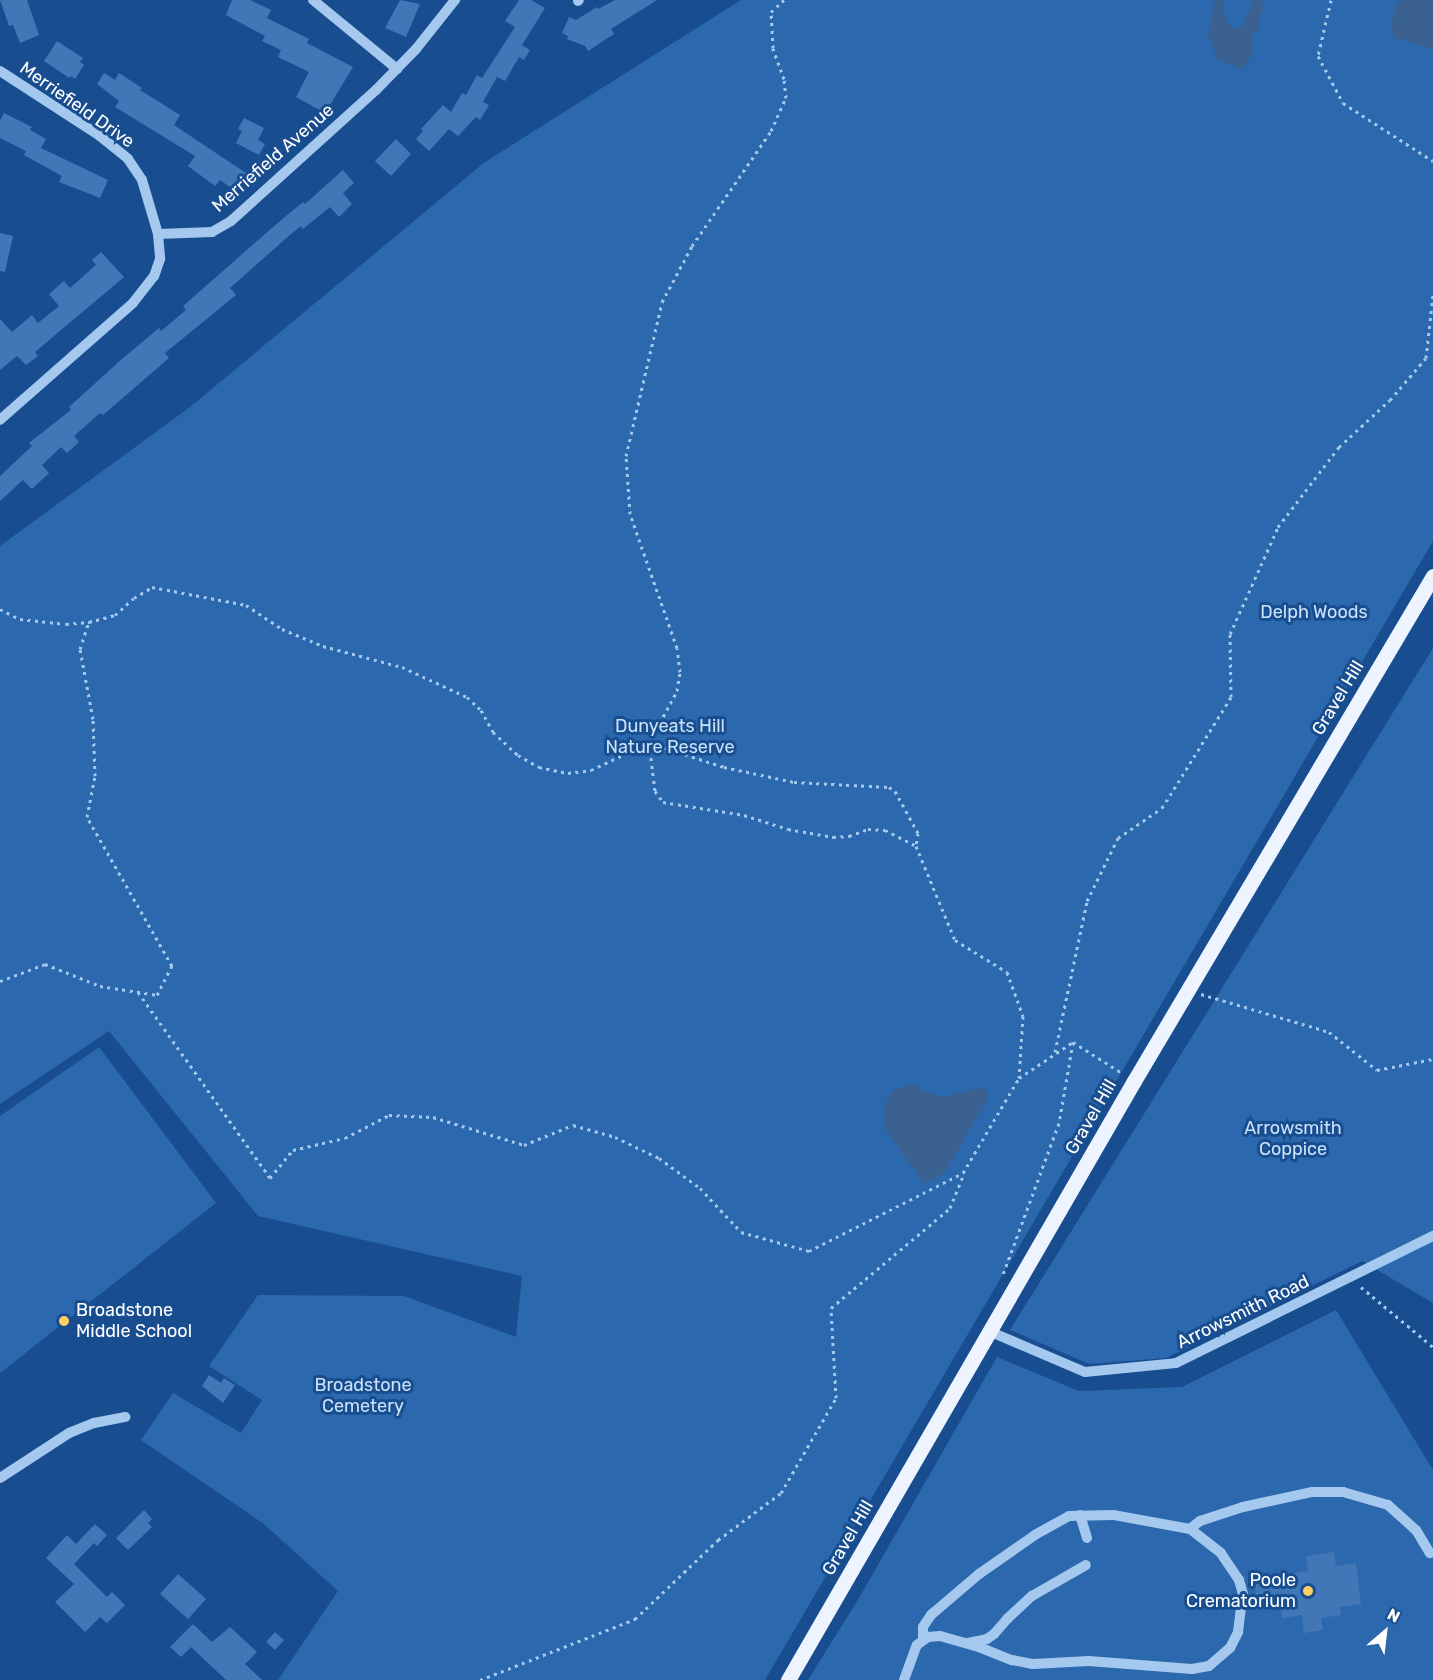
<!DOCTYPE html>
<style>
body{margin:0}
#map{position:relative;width:1433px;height:1680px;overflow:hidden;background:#184e8f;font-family:Rubik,sans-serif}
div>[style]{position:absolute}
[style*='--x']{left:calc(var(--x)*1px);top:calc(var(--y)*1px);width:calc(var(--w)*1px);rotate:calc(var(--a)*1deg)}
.green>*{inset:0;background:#2b68ad}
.water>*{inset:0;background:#3a6190}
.building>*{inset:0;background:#4177b7}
.path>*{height:3px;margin-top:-1.5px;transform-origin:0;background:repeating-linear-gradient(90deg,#a5c8ef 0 3px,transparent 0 7.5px)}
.minor>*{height:10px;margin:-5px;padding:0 5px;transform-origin:5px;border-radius:5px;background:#a5c8ef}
.major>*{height:15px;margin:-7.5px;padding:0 7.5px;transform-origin:7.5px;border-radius:7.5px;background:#edf4ff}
.dots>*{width:16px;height:16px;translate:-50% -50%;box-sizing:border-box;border:3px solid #184e8f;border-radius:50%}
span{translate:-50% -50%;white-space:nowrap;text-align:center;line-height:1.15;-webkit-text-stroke:6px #184e8f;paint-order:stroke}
.street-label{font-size:18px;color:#fff}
.park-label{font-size:18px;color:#cbe2fb}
.poi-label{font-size:18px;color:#fff}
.left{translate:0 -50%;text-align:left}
.right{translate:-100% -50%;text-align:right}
.north{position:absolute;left:1355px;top:1602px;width:60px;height:60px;-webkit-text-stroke:4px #184e8f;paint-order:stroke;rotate:28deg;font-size:16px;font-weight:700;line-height:24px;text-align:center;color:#fff}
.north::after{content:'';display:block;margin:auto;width:21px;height:27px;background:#fff;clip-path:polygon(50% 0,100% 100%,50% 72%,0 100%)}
</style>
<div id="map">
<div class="green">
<i style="clip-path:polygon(741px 0,1433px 0,1433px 541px,765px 1680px,278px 1680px,338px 1591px,264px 1524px,141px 1440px,173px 1393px,241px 1433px,262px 1400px,209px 1366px,258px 1295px,404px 1296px,516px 1337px,522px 1276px,258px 1216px,109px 1031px,0 1104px,0 546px,190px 407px,485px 162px)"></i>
<i style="clip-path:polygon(1433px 648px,1433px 1303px,1362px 1261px,1166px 1358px,1089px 1364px,1010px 1330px)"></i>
<i style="clip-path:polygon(99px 1047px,216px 1203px,0 1373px,0 1116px)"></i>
<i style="clip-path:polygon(1336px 1310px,1433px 1470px,1433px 1680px,808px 1680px,859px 1598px,997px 1357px,1079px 1391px,1182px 1387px)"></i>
</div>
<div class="water">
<i style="clip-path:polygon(1215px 0,1224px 0,1222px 9px,1232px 29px,1243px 26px,1254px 0,1263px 0,1258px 29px,1251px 36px,1253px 54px,1241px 69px,1217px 59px,1208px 34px)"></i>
<i style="clip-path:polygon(1401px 0,1433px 0,1433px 49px,1395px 38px,1391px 27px,1395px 8px)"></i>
<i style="clip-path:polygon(912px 1084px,928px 1093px,945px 1097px,984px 1087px,989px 1096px,945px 1172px,924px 1184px,885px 1128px,883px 1107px,892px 1091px)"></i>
</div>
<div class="building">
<i style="clip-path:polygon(0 0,27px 0,39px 35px,20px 43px,13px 25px,9px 26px)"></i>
<i style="clip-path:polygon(232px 0,250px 0,271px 10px,267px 18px,309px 39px,307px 43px,353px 67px,325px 113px,296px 97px,309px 72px,278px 57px,281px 50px,262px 41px,265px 36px,226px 15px)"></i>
<i style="clip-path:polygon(400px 0,420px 4px,406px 37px,385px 28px)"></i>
<i style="clip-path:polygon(519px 0,531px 0,545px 8px,522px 45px,530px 50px,524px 60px,519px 57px,505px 81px,497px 77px,483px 102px,489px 105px,480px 120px,476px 117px,458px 136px,449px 129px,429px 151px,416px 139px,423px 131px,421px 129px,443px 105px,451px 112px,462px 93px,466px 95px,477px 75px,482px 78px,515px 27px,505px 21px)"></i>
<i style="clip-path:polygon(615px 0,657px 0,611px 29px,614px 34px,588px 51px,585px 46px,567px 39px,568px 36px,562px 33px,569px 17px,576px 20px,597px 7px,598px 9px)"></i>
<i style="clip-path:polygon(57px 41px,83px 58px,80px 62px,84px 65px,75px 79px,71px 76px,69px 78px,44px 61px)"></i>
<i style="clip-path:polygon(104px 73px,115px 80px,119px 73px,142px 88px,140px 90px,180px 115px,174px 125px,246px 173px,234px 190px,220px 180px,215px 186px,188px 166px,195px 156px,115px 107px,119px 101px,97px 84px)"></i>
<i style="clip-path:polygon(4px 113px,32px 127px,30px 130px,46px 139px,41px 148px,108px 180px,100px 198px,59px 182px,62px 176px,24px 155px,26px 151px,0 138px,0 121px)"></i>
<i style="clip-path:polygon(244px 118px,264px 128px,258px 140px,265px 144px,259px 155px,236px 143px,242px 131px,238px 129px)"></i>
<i style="clip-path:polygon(396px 139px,411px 154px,391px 176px,375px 161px)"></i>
<i style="clip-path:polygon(343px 170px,354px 183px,343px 193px,352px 204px,339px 217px,330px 207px,303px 229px,301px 226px,291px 234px,230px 288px,236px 295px,165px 353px,169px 358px,103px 415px,100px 413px,74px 436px,79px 442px,67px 453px,61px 447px,42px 465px,49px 473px,32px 489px,23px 480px,0 501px,0 476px,32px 446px,29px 443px,71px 410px,69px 407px,122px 359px,159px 328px,161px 331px,186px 310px,183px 306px,280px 221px,303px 202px,305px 204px)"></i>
<i style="clip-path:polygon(0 233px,13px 236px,5px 272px,0 271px)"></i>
<i style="clip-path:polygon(101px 252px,124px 277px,35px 352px,38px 356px,26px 365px,17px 356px,0 370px,0 319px,12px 332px,32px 315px,38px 323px,59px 306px,49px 294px,64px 281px,70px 288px,96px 265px,92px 260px)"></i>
<i style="clip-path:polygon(209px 1375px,221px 1383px,224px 1378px,235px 1385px,223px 1403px,202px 1386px)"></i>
<i style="clip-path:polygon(144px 1510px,152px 1519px,148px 1523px,152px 1527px,128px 1550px,116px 1538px)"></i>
<i style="clip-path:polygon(95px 1524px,107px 1535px,97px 1546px,94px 1543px,74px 1564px,107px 1597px,112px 1592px,125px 1605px,107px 1623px,100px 1617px,85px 1632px,55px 1602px,74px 1584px,46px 1558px,67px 1535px,76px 1544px)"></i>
<i style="clip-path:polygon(1334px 1552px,1336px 1566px,1356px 1563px,1361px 1604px,1340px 1607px,1341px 1615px,1321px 1618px,1323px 1630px,1304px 1633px,1302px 1615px,1282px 1618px,1281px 1607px,1258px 1610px,1254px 1579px,1308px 1571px,1306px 1556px)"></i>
<i style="clip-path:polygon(178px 1574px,206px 1599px,188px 1619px,160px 1594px)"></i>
<i style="clip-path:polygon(193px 1624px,212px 1642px,230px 1627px,257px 1652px,245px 1664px,262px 1680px,226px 1680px,191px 1647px,181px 1657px,170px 1647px)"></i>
<i style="clip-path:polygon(275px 1632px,284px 1640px,275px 1650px,266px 1642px)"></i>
</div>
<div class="path">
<i style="--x:1331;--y:0;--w:57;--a:103.1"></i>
<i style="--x:1318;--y:56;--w:53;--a:62"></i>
<i style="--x:1343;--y:103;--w:107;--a:32.8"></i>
<i style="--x:0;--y:609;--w:22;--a:27"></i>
<i style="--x:20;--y:619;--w:46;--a:6.2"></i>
<i style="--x:66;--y:624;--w:23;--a:-5"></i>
<i style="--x:89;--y:622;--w:27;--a:-15"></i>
<i style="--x:115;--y:615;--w:25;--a:-42"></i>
<i style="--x:134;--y:598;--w:21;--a:-31"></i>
<i style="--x:152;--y:587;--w:96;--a:10.8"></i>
<i style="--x:246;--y:605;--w:43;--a:33.7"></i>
<i style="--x:282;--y:629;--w:44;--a:22.5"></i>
<i style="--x:323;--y:646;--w:82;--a:14.9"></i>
<i style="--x:402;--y:667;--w:72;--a:24.8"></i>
<i style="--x:467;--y:697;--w:19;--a:43"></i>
<i style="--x:481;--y:710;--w:25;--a:61"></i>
<i style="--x:493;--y:732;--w:34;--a:43"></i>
<i style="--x:518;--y:755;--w:24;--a:30"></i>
<i style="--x:539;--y:767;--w:30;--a:12"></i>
<i style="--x:568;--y:773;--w:23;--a:-7"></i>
<i style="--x:591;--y:770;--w:64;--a:-25"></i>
<i style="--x:649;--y:743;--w:59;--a:-61.7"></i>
<i style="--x:677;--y:691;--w:19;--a:-81"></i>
<i style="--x:680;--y:672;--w:24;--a:-97"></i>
<i style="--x:677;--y:648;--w:142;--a:-109.3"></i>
<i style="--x:630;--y:514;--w:58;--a:-93.9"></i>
<i style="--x:626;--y:456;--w:158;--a:-76.8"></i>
<i style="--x:662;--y:302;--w:64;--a:-61.8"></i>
<i style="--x:692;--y:246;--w:140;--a:-55.5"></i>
<i style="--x:771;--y:131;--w:36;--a:-66"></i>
<i style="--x:786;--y:98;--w:19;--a:-96"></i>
<i style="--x:784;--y:79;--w:33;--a:-110"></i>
<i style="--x:773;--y:48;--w:36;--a:-93"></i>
<i style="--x:771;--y:12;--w:18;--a:-43"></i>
<i style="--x:649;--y:743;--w:79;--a:17.7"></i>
<i style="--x:724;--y:767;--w:72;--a:12.1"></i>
<i style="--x:794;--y:782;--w:95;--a:3"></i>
<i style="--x:889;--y:787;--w:7;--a:34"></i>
<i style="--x:895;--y:791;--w:48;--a:61.3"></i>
<i style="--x:918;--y:833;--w:13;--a:99"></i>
<i style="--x:916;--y:846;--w:102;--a:67.5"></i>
<i style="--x:955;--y:940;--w:61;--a:31.6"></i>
<i style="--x:1007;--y:972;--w:47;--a:70"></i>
<i style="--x:1023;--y:1016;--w:62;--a:93.7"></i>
<i style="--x:1019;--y:1078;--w:65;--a:-33.7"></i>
<i style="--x:1073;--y:1042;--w:82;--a:99.8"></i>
<i style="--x:1059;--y:1123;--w:161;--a:110.3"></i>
<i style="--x:649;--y:743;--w:48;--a:82.9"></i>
<i style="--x:655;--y:791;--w:14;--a:54"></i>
<i style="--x:663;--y:802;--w:82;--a:9.1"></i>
<i style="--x:744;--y:815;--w:46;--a:17.7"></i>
<i style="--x:788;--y:829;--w:46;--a:10.1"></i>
<i style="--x:833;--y:837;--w:16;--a:-4"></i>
<i style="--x:849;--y:836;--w:20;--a:-20"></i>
<i style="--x:868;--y:829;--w:17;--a:3"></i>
<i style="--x:885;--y:830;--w:35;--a:27"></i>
<i style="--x:0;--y:981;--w:48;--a:-20.7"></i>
<i style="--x:45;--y:964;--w:59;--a:21.8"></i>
<i style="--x:100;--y:986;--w:58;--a:9"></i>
<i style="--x:157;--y:995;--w:33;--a:-63"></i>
<i style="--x:172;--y:966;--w:172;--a:-119.7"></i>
<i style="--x:87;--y:817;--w:42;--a:-79"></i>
<i style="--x:95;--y:776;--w:57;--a:-92"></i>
<i style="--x:93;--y:719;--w:71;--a:-100.5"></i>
<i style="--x:80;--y:649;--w:28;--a:-72"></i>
<i style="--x:138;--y:992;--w:228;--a:54.6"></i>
<i style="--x:270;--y:1178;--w:36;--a:-51"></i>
<i style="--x:293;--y:1150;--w:53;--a:-13"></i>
<i style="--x:345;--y:1138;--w:50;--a:-27.6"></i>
<i style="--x:389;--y:1115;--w:44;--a:2.6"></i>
<i style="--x:433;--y:1117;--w:95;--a:17.1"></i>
<i style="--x:524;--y:1145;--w:53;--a:-22.2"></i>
<i style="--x:573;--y:1125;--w:44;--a:15.9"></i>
<i style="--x:615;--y:1137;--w:49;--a:25.5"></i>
<i style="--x:659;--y:1158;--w:51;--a:36.2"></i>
<i style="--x:700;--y:1188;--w:60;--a:47"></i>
<i style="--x:741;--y:1232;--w:71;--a:15.6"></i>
<i style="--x:809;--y:1251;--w:173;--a:-26.9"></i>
<i style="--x:963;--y:1173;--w:110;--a:-59.5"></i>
<i style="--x:1201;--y:994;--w:134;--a:16.5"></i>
<i style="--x:1329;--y:1032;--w:61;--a:38.4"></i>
<i style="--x:1377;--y:1070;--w:57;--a:-11.1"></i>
<i style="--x:1073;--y:1042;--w:58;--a:32.3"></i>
<i style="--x:1055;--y:1052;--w:154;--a:-78"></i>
<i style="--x:1087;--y:901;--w:70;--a:-63.8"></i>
<i style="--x:1118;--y:838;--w:53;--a:-34.3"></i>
<i style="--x:1162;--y:808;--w:131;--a:-58.1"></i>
<i style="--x:1231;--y:697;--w:63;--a:-90.9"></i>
<i style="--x:1230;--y:634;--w:117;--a:-65.8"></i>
<i style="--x:1278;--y:527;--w:101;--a:-52.7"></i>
<i style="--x:1339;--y:447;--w:69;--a:-42.7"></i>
<i style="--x:1390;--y:400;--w:55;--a:-49.4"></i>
<i style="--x:1426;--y:358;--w:63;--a:-83.7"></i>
<i style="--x:1361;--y:1287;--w:94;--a:39.8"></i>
<i style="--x:480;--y:1680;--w:167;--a:-21.5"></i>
<i style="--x:635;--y:1619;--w:115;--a:-43.6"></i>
<i style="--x:718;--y:1540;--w:79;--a:-36.7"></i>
<i style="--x:781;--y:1493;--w:110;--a:-59.9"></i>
<i style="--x:836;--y:1398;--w:90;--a:-93.2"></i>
<i style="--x:831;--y:1308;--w:155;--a:-40"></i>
<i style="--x:950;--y:1208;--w:35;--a:-68"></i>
</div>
<div class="minor">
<i style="--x:313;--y:0;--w:109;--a:39.4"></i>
<i style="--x:578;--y:1;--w:1;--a:-45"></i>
<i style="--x:0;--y:71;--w:119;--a:33"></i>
<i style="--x:100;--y:136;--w:36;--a:39"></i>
<i style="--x:128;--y:159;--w:25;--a:56"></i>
<i style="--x:142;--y:180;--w:56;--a:73.5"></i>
<i style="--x:158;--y:234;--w:25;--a:85"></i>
<i style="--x:160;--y:259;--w:18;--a:109"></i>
<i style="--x:154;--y:276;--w:34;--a:128"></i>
<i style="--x:133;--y:303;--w:177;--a:138.7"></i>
<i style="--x:158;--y:234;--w:54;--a:-2.1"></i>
<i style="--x:212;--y:232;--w:22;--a:-30"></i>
<i style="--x:231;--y:221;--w:195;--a:-42.1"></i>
<i style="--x:376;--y:90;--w:57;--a:-45.7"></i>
<i style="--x:416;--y:49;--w:63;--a:-51.5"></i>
<i style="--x:991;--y:1332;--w:102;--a:23.1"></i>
<i style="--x:1085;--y:1372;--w:91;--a:-5.6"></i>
<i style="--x:1176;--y:1363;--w:287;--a:-26.3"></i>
<i style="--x:0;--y:1478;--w:82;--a:-33.1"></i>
<i style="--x:69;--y:1433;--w:27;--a:-22"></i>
<i style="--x:94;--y:1423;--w:32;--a:-11"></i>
<i style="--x:1080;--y:1515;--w:24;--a:73"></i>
<i style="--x:1190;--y:1529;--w:13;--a:-39"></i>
<i style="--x:1200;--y:1521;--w:45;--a:-18"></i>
<i style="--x:1243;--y:1507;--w:71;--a:-12.3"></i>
<i style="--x:1312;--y:1492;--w:31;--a:0"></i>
<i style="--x:1343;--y:1492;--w:47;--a:16.1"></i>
<i style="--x:1388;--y:1505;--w:38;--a:42"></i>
<i style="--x:1416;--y:1530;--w:27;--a:59"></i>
<i style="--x:968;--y:1643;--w:19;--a:-12"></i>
<i style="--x:987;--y:1639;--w:9;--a:-36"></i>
<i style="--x:994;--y:1634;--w:20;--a:-49"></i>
<i style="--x:1007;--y:1619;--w:34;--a:-43"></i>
<i style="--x:1032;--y:1596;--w:62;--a:-29.9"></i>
<i style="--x:904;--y:1680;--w:37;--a:-70"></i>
<i style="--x:917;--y:1645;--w:14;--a:-36"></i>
<i style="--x:928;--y:1637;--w:12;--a:-5"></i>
<i style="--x:940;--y:1636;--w:41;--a:15.8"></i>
<i style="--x:979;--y:1647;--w:35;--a:22"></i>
<i style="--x:1012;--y:1660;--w:21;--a:11"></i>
<i style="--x:1033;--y:1664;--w:56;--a:-3.1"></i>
<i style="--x:1089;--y:1661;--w:103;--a:4.4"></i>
<i style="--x:1192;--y:1669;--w:17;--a:-10"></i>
<i style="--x:1209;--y:1666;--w:28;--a:-41"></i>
<i style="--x:1230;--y:1648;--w:18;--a:-63"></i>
<i style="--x:1238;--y:1632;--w:38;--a:-83"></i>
<i style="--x:1243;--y:1594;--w:15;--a:-106"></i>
<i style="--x:1239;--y:1580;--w:32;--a:-124"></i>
<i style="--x:1221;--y:1553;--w:39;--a:-142"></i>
<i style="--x:1190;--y:1529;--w:77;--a:-169.6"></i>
<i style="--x:1114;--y:1515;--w:45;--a:178.7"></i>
<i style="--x:1069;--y:1516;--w:39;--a:151"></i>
<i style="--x:1035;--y:1535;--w:68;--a:145.1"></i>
<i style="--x:979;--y:1574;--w:63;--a:139.5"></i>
<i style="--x:931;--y:1615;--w:14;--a:124"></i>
<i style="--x:923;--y:1627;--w:13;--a:90"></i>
</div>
<div class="major">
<i style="--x:788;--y:1680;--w:692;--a:-59.99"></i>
<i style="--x:1134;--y:1081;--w:587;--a:-59.37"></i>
</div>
<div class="dots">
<i style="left:64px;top:1321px;background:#ffcf63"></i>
<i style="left:1308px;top:1591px;background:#ffcf63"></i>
</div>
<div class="street-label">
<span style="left:77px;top:105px;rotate:35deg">Merriefield Drive</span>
<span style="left:273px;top:158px;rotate:-41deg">Merriefield Avenue</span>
<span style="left:1338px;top:698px;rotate:-59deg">Gravel Hill</span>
<span style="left:1091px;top:1117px;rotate:-60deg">Gravel Hill</span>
<span style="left:1243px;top:1312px;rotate:-26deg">Arrowsmith Road</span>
<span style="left:848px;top:1538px;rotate:-60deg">Gravel Hill</span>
</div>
<div class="park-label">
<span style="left:1314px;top:612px">Delph Woods</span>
<span style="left:670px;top:737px">Dunyeats Hill<br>Nature Reserve</span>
<span style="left:1293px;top:1139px">Arrowsmith<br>Coppice</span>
<span style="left:363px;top:1396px">Broadstone<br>Cemetery</span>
</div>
<div class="poi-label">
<span class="left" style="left:76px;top:1321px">Broadstone<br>Middle School</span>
<span class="right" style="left:1296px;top:1591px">Poole<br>Crematorium</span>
</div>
<div class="north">N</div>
</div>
